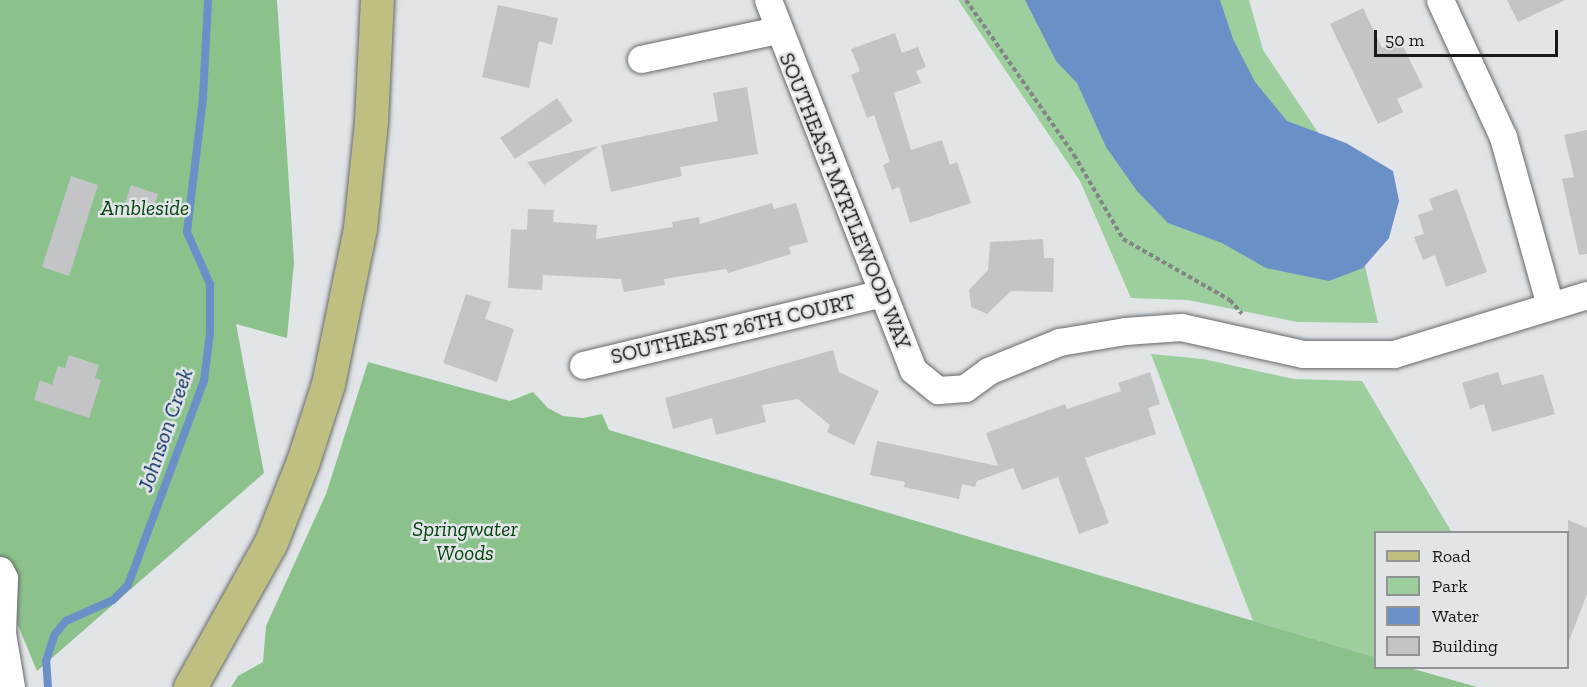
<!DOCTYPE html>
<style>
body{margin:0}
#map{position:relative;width:1587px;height:687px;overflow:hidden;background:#e2e5e7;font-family:"Zilla Slab",serif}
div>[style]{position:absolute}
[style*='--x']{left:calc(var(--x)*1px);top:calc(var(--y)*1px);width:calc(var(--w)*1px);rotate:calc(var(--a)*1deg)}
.green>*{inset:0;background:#9dce9d}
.forest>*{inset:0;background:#8bc28c}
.water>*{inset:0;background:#6a90c8}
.stream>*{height:8px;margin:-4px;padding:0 4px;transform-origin:4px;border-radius:4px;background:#6a90c8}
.building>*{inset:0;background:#c2c4c6}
.path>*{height:4px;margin-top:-2px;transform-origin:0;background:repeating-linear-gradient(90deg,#828485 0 4.5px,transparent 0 7.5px)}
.roads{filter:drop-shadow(0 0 2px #686a6c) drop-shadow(0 0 2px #686a6c)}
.minor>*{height:27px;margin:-13.5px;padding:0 13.5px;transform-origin:13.5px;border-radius:13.5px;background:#fff}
.primary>*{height:33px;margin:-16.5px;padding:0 16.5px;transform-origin:16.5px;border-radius:16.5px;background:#bebf81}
span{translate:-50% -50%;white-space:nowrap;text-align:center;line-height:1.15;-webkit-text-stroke:5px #e2e5e7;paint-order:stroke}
.street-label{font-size:21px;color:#181919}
.park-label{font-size:21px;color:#054310;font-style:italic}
.water-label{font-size:22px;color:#03285b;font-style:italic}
.legend{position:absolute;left:1374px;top:531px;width:195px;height:138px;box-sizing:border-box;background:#e2e5e7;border:2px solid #919395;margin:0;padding:8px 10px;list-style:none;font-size:18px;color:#181919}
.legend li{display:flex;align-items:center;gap:12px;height:30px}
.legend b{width:30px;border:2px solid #919395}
.scale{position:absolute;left:1374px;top:30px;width:184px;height:27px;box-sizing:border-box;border:3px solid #181919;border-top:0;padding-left:8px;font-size:18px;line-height:21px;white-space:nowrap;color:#181919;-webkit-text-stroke:4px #e2e5e7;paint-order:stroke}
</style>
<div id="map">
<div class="green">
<i style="clip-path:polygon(958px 0,1249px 0,1263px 50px,1343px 170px,1378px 323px,1297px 322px,1188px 300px,1131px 298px,1080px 181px)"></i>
<i style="clip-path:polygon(1151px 354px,1203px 359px,1294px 379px,1362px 381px,1451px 531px,1376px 532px,1375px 657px,1253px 621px)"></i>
</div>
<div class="forest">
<i style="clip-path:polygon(0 0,277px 0,294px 262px,287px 338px,236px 324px,264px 473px,37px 671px,0 582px)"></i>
<i style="clip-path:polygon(368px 362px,510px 401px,533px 392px,548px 408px,563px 416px,583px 418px,602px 414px,609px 430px,1375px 657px,1376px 668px,1410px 668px,1477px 687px,231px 687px,238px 676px,263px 662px,266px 626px,326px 494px)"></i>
</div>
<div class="water">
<i style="clip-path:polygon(1025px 0,1220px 0,1233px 39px,1255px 82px,1287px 121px,1346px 143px,1393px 171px,1399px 201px,1389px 238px,1363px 268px,1329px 281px,1266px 268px,1222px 243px,1168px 223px,1137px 191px,1106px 147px,1077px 83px,1056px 61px)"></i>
</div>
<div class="stream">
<i style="--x:48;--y:687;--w:26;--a:-94"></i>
<i style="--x:46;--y:661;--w:28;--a:-72"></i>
<i style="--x:55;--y:634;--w:17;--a:-50"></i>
<i style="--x:66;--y:621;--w:51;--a:-24.1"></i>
<i style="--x:113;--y:600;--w:21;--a:-45"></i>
<i style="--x:128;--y:585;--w:218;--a:-69.6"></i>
<i style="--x:204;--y:381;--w:48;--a:-82.9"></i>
<i style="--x:210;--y:333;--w:49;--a:-90"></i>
<i style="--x:210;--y:284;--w:57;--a:-113.9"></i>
<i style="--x:187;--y:232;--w:136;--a:-83.2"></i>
<i style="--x:203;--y:97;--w:97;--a:-87"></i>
</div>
<div class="building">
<i style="clip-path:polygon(1507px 0,1565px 0,1518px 22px)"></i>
<i style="clip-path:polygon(498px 5px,558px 18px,552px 45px,539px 41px,529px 88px,482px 77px)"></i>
<i style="clip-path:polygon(1363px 8px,1382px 48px,1400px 40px,1423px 87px,1397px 99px,1403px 112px,1378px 124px,1330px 24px)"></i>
<i style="clip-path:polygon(895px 33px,902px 53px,918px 47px,926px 67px,916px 71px,921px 83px,894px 93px,911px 150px,942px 140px,950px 165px,957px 162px,971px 203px,910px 223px,899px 187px,892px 190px,883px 165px,890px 162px,874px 115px,867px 118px,851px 75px,860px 71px,851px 49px)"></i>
<i style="clip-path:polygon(747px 87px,758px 154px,680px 167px,682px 176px,611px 192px,601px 145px,718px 121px,713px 93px)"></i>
<i style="clip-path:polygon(557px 98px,573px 121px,515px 159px,500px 138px)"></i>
<i style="clip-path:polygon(1587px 130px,1587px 254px,1579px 255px,1562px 179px,1574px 177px,1564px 135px)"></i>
<i style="clip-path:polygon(599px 146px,544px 185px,527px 162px)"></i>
<i style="clip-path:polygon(71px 176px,98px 185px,69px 276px,42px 267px)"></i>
<i style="clip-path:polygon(131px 185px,158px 194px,152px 213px,125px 204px)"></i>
<i style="clip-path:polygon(1457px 189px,1487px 272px,1446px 287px,1435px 255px,1423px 260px,1414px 237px,1424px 234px,1418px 215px,1433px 210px,1429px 199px)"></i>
<i style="clip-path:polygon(772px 203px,774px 209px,796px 203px,808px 242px,789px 247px,791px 254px,728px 273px,726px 269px,664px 279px,665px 285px,624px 292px,621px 279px,543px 275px,542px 290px,508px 288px,511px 229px,527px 230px,528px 209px,554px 210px,553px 222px,597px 225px,596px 239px,673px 227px,672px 222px,699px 217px,700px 224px)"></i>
<i style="clip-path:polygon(1043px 239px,1044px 258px,1054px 258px,1053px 292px,1011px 291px,987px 314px,971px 307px,969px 290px,988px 270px,990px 242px)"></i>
<i style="clip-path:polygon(466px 294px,491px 302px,485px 319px,514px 329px,497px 382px,443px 363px)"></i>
<i style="clip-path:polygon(833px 350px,839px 372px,879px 391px,854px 445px,827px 432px,830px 425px,798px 399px,762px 405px,766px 422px,716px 435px,712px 418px,673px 429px,665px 398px)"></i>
<i style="clip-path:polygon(69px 355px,99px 365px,95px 378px,101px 380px,89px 418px,34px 400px,40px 380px,52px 385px,58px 366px,65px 368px)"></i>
<i style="clip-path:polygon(1150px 372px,1160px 404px,1148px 408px,1156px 434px,1085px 458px,1109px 523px,1079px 534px,1058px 477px,1022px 490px,1013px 468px,977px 481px,975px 487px,962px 484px,959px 499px,904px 487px,905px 482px,870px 475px,877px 441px,998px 466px,986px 433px,1065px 404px,1067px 409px,1121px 391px,1118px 383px)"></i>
<i style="clip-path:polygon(1498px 372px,1502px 385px,1543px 374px,1555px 414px,1492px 432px,1484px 404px,1470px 409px,1462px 383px)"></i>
<i style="clip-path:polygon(1568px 520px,1587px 528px,1587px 594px,1569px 641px)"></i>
</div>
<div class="path">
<i style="--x:966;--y:0;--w:189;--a:55.1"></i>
<i style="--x:1074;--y:155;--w:97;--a:59.7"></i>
<i style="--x:1123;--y:239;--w:123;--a:29.7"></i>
<i style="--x:1230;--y:300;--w:18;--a:49"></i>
</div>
<div class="roads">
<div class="minor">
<i style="--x:768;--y:0;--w:397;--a:68.6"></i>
<i style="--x:913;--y:370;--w:32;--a:39"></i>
<i style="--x:938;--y:390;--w:27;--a:-4"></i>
<i style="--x:965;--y:388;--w:29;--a:-36"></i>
<i style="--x:988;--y:371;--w:77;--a:-22.2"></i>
<i style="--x:1059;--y:342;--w:67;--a:-9.5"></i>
<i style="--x:1125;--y:331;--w:56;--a:-4.1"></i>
<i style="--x:1181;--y:327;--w:125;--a:12.5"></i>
<i style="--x:1303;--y:354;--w:91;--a:0"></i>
<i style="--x:1394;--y:354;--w:202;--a:-17"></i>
<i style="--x:1440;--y:0;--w:151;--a:65.3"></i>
<i style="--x:1503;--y:137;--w:174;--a:74.4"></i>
<i style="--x:641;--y:59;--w:139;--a:-12"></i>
<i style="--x:583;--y:365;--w:308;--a:-13.5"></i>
<i style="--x:0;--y:570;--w:9;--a:63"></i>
<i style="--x:4;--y:578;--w:55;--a:92.1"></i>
<i style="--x:2;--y:633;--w:55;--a:80.5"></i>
</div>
<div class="primary">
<i style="--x:190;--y:687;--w:166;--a:-60.8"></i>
<i style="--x:271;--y:542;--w:87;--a:-68.4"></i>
<i style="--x:303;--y:461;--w:81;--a:-72"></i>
<i style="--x:328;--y:384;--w:159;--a:-78.4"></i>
<i style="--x:360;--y:228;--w:108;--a:-84.1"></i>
<i style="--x:371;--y:121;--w:121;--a:-87.2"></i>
</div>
</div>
<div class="street-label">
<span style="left:845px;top:201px;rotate:68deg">SOUTHEAST MYRTLEWOOD WAY</span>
<span style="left:733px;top:329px;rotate:-13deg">SOUTHEAST 26TH COURT</span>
</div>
<div class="park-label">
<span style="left:145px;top:208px">Ambleside</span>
<span style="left:465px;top:541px">Springwater<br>Woods</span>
</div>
<div class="water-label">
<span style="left:165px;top:430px;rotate:-71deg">Johnson Creek</span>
</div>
<ul class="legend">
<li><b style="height:8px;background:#bebf81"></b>Road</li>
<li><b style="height:16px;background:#9dce9d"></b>Park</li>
<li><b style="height:16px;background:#6a90c8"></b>Water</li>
<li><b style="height:16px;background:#c2c4c6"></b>Building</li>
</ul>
<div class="scale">50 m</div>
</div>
